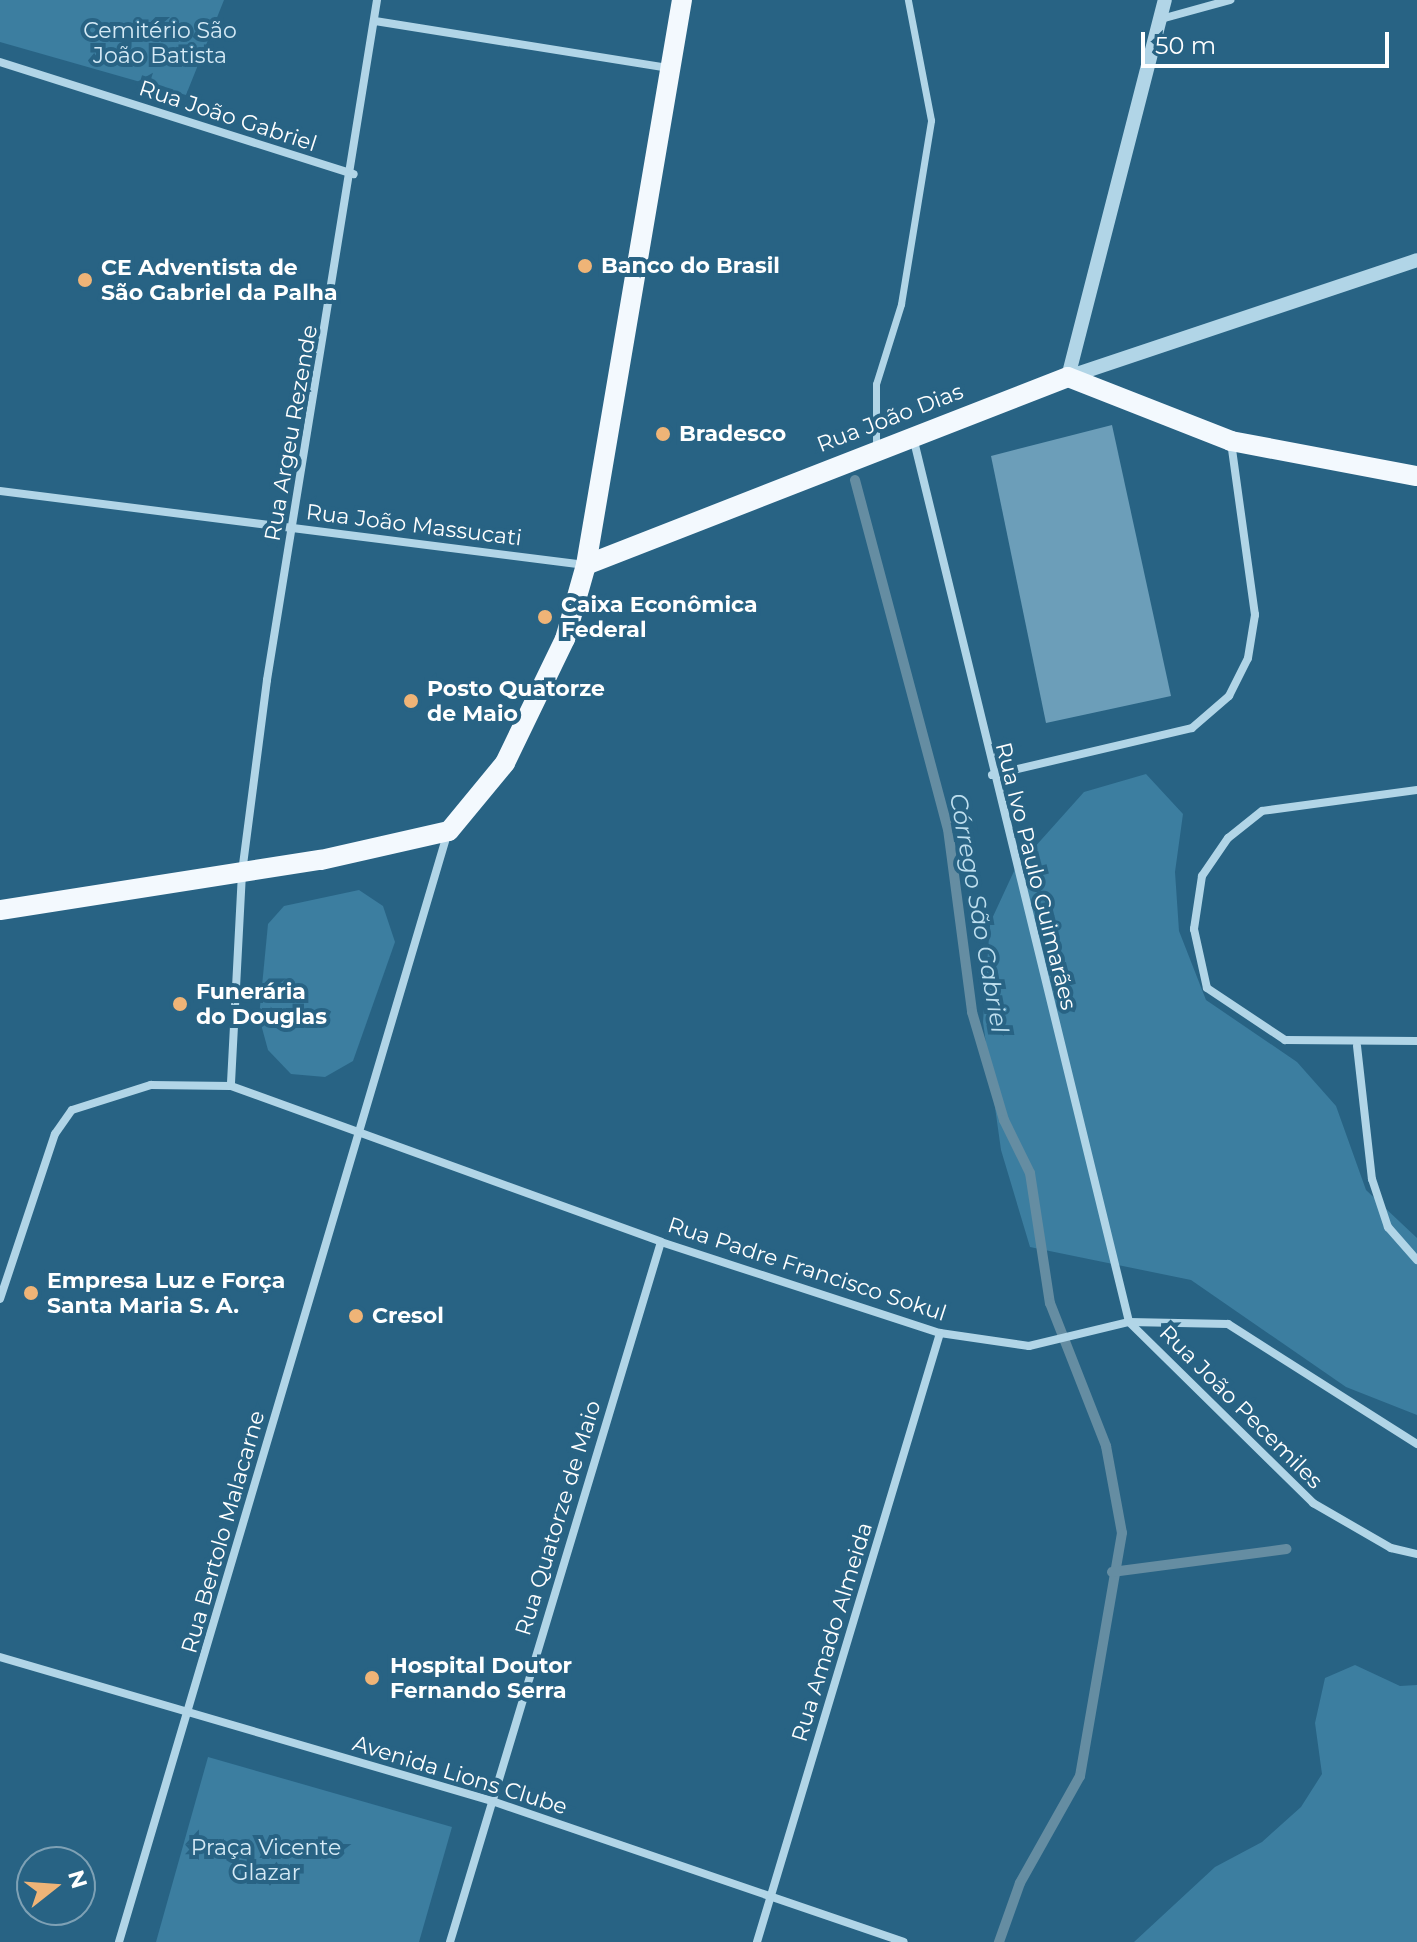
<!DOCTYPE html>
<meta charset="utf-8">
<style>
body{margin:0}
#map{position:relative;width:1417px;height:1942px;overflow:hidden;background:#286384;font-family:Montserrat,sans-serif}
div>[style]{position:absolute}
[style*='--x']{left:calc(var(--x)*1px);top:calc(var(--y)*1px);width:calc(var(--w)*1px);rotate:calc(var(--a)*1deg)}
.green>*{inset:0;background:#3c7ea0}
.stream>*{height:10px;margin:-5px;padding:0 5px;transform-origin:5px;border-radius:5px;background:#658da2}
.building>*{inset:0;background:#6c9eb9}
.pedestrian>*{height:7px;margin:-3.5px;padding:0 3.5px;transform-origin:3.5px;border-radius:3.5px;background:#b1d5e7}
.minor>*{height:8px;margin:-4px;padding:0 4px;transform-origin:4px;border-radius:4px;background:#b1d5e7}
.tertiary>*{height:14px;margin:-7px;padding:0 7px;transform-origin:7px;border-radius:7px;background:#b1d5e7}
.primary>*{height:20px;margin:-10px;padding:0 10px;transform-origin:10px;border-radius:10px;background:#f3f9fe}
.dots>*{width:22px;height:22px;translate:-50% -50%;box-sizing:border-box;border:4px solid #286384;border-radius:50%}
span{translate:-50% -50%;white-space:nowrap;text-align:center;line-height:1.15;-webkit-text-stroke:8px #286384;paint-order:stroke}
.park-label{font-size:22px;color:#d5eaf6}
.street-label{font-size:22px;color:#fff}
.poi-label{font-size:22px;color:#fff;font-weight:700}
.left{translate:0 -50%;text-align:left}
.water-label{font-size:24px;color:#bddeee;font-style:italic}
.north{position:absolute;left:16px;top:1846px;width:80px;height:80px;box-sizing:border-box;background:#286384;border:2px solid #7ea1b5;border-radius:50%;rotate:73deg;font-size:22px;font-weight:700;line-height:32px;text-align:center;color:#fff}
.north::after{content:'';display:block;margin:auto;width:28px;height:36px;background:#efb477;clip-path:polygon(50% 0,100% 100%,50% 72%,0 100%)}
.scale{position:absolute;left:1141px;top:32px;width:248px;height:36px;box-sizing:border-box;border:4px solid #fff;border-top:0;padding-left:10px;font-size:24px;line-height:28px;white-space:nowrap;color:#fff;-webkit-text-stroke:6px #286384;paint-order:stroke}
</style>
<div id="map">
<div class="green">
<i style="clip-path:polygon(0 0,224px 0,186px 95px,0 42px)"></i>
<i style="clip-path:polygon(1146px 774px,1183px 814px,1175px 872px,1179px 931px,1206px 1000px,1297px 1062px,1336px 1106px,1366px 1190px,1417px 1238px,1417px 1415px,1346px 1387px,1191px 1280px,1030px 1247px,1001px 1150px,983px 1022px,990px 923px,1015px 869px,1084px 792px)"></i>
<i style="clip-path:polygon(359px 890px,383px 906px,395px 942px,353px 1061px,325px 1077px,291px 1074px,268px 1050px,259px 1017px,268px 924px,284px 906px)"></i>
<i style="clip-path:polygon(1355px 1665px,1400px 1686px,1417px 1685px,1417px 1942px,1134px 1942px,1215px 1867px,1262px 1842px,1301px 1807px,1322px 1774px,1315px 1723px,1325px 1678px)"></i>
<i style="clip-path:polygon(208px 1757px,452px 1827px,419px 1942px,156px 1942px)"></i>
</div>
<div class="stream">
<i style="--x:855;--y:480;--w:361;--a:75.1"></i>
<i style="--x:948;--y:829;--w:185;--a:82.5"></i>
<i style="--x:972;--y:1012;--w:113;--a:73.5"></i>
<i style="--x:1004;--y:1120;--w:59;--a:63.9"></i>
<i style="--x:1030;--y:1173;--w:132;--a:81.3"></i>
<i style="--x:1050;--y:1303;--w:154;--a:68.6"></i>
<i style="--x:1106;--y:1446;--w:88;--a:79.6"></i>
<i style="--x:1122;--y:1533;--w:247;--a:99.8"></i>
<i style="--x:1080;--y:1776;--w:123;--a:119.3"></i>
<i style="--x:1020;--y:1883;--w:63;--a:109.6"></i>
<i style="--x:1112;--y:1572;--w:176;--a:-7.5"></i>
</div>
<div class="building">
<i style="clip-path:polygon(1112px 425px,1171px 696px,1046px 723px,991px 456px)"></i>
</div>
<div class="pedestrian">
<i style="--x:876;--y:449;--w:65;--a:-90"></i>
<i style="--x:876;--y:384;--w:84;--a:-72.6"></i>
<i style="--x:901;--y:304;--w:186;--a:-80.7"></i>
<i style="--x:931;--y:120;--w:122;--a:-100.9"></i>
</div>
<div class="minor">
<i style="--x:377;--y:0;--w:689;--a:99.19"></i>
<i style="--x:267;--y:680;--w:195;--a:97.4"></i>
<i style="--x:242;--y:873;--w:213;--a:93"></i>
<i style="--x:231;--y:1086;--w:457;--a:19.9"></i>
<i style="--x:661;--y:1242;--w:293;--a:18.1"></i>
<i style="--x:940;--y:1333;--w:90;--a:8.3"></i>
<i style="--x:1029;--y:1346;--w:103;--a:-13.5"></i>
<i style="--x:1129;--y:1322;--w:99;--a:1.2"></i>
<i style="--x:1228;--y:1324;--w:224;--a:32.4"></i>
<i style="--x:1161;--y:19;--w:72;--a:-15.4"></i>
<i style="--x:375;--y:21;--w:298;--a:9.1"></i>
<i style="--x:0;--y:62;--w:371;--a:17.6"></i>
<i style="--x:913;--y:437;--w:911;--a:76.28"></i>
<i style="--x:0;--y:491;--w:590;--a:7.21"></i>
<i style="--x:992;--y:775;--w:205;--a:-13.2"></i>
<i style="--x:1192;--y:728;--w:49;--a:-40.9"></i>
<i style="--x:1229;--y:696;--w:42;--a:-63.4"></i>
<i style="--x:1248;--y:658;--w:44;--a:-80.8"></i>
<i style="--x:1255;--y:615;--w:175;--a:-97.9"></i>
<i style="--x:1417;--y:790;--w:156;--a:172.3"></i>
<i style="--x:1262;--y:811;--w:43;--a:141.5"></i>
<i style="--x:1228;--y:838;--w:46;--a:124.4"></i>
<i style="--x:1202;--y:876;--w:54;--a:98.6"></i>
<i style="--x:1194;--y:929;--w:60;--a:77.6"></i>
<i style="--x:1207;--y:988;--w:94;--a:33.7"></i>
<i style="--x:1285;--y:1040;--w:132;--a:0.4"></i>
<i style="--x:1357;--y:1046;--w:134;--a:83.6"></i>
<i style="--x:1372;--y:1179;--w:51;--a:71.6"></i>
<i style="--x:1388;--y:1227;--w:44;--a:48.7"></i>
<i style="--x:0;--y:1299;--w:174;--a:-71.6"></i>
<i style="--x:55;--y:1134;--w:29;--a:-55"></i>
<i style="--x:72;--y:1110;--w:83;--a:-17.6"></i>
<i style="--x:151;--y:1085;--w:80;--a:0.7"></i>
<i style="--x:1130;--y:1323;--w:257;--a:44.5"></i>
<i style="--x:1313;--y:1503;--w:90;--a:30"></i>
<i style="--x:1391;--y:1548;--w:27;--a:13"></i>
<i style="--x:0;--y:1657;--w:513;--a:16.31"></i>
<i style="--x:492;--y:1801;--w:435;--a:18.9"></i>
<i style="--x:119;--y:1942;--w:1155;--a:-73.5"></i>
<i style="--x:450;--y:1942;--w:731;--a:-73.23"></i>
<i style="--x:757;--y:1942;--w:636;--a:-73.27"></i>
</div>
<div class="tertiary">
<i style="--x:1068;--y:377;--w:389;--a:-75.6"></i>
<i style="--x:1068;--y:377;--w:368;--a:-18.5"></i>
</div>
<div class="primary">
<i style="--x:586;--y:565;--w:517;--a:-21.31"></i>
<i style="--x:1068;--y:377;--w:175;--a:21.4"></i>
<i style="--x:1231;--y:441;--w:189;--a:10.7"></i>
<i style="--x:0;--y:910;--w:325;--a:-8.9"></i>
<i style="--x:321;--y:860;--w:131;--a:-12.8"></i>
<i style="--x:449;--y:831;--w:88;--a:-50.5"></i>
<i style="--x:505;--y:763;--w:138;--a:-64.2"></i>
<i style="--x:565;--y:639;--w:77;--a:-74.2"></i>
<i style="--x:586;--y:565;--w:573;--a:-80.36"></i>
</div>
<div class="dots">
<i style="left:585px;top:266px;background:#efb477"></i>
<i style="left:85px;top:280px;background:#efb477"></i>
<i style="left:663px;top:434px;background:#efb477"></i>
<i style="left:545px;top:617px;background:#efb477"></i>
<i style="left:411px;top:701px;background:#efb477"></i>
<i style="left:180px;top:1004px;background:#efb477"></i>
<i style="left:31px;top:1293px;background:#efb477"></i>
<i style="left:356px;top:1316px;background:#efb477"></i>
<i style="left:372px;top:1678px;background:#efb477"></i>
</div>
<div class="park-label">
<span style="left:160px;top:43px">Cemitério São<br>João Batista</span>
<span style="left:266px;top:1860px">Praça Vicente<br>Glazar</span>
</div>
<div class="street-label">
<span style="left:228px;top:116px;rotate:18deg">Rua João Gabriel</span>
<span style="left:890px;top:418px;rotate:-21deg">Rua João Dias</span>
<span style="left:291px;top:433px;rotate:-80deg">Rua Argeu Rezende</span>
<span style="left:414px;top:525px;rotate:7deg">Rua João Massucati</span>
<span style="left:1036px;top:876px;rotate:76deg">Rua Ivo Paulo Guimarães</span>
<span style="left:807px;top:1269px;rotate:18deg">Rua Padre Francisco Sokul</span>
<span style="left:1241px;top:1407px;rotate:45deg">Rua João Pecemiles</span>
<span style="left:558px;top:1518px;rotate:-73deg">Rua Quatorze de Maio</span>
<span style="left:223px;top:1532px;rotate:-74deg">Rua Bertolo Malacarne</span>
<span style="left:832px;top:1632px;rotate:-73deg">Rua Amado Almeida</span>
<span style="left:460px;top:1775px;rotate:17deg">Avenida Lions Clube</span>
</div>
<div class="poi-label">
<span class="left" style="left:601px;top:266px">Banco do Brasil</span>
<span class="left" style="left:101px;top:280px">CE Adventista de<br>São Gabriel da Palha</span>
<span class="left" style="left:679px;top:434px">Bradesco</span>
<span class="left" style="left:561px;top:617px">Caixa Econômica<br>Federal</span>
<span class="left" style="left:427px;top:701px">Posto Quatorze<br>de Maio</span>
<span class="left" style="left:196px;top:1004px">Funerária<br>do Douglas</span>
<span class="left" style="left:47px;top:1293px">Empresa Luz e Força<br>Santa Maria S. A.</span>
<span class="left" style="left:372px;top:1316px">Cresol</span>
<span class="left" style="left:390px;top:1678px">Hospital Doutor<br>Fernando Serra</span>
</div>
<div class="water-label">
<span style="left:979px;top:913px;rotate:80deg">Córrego São Gabriel</span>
</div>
<div class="north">N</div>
<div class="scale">50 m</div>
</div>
